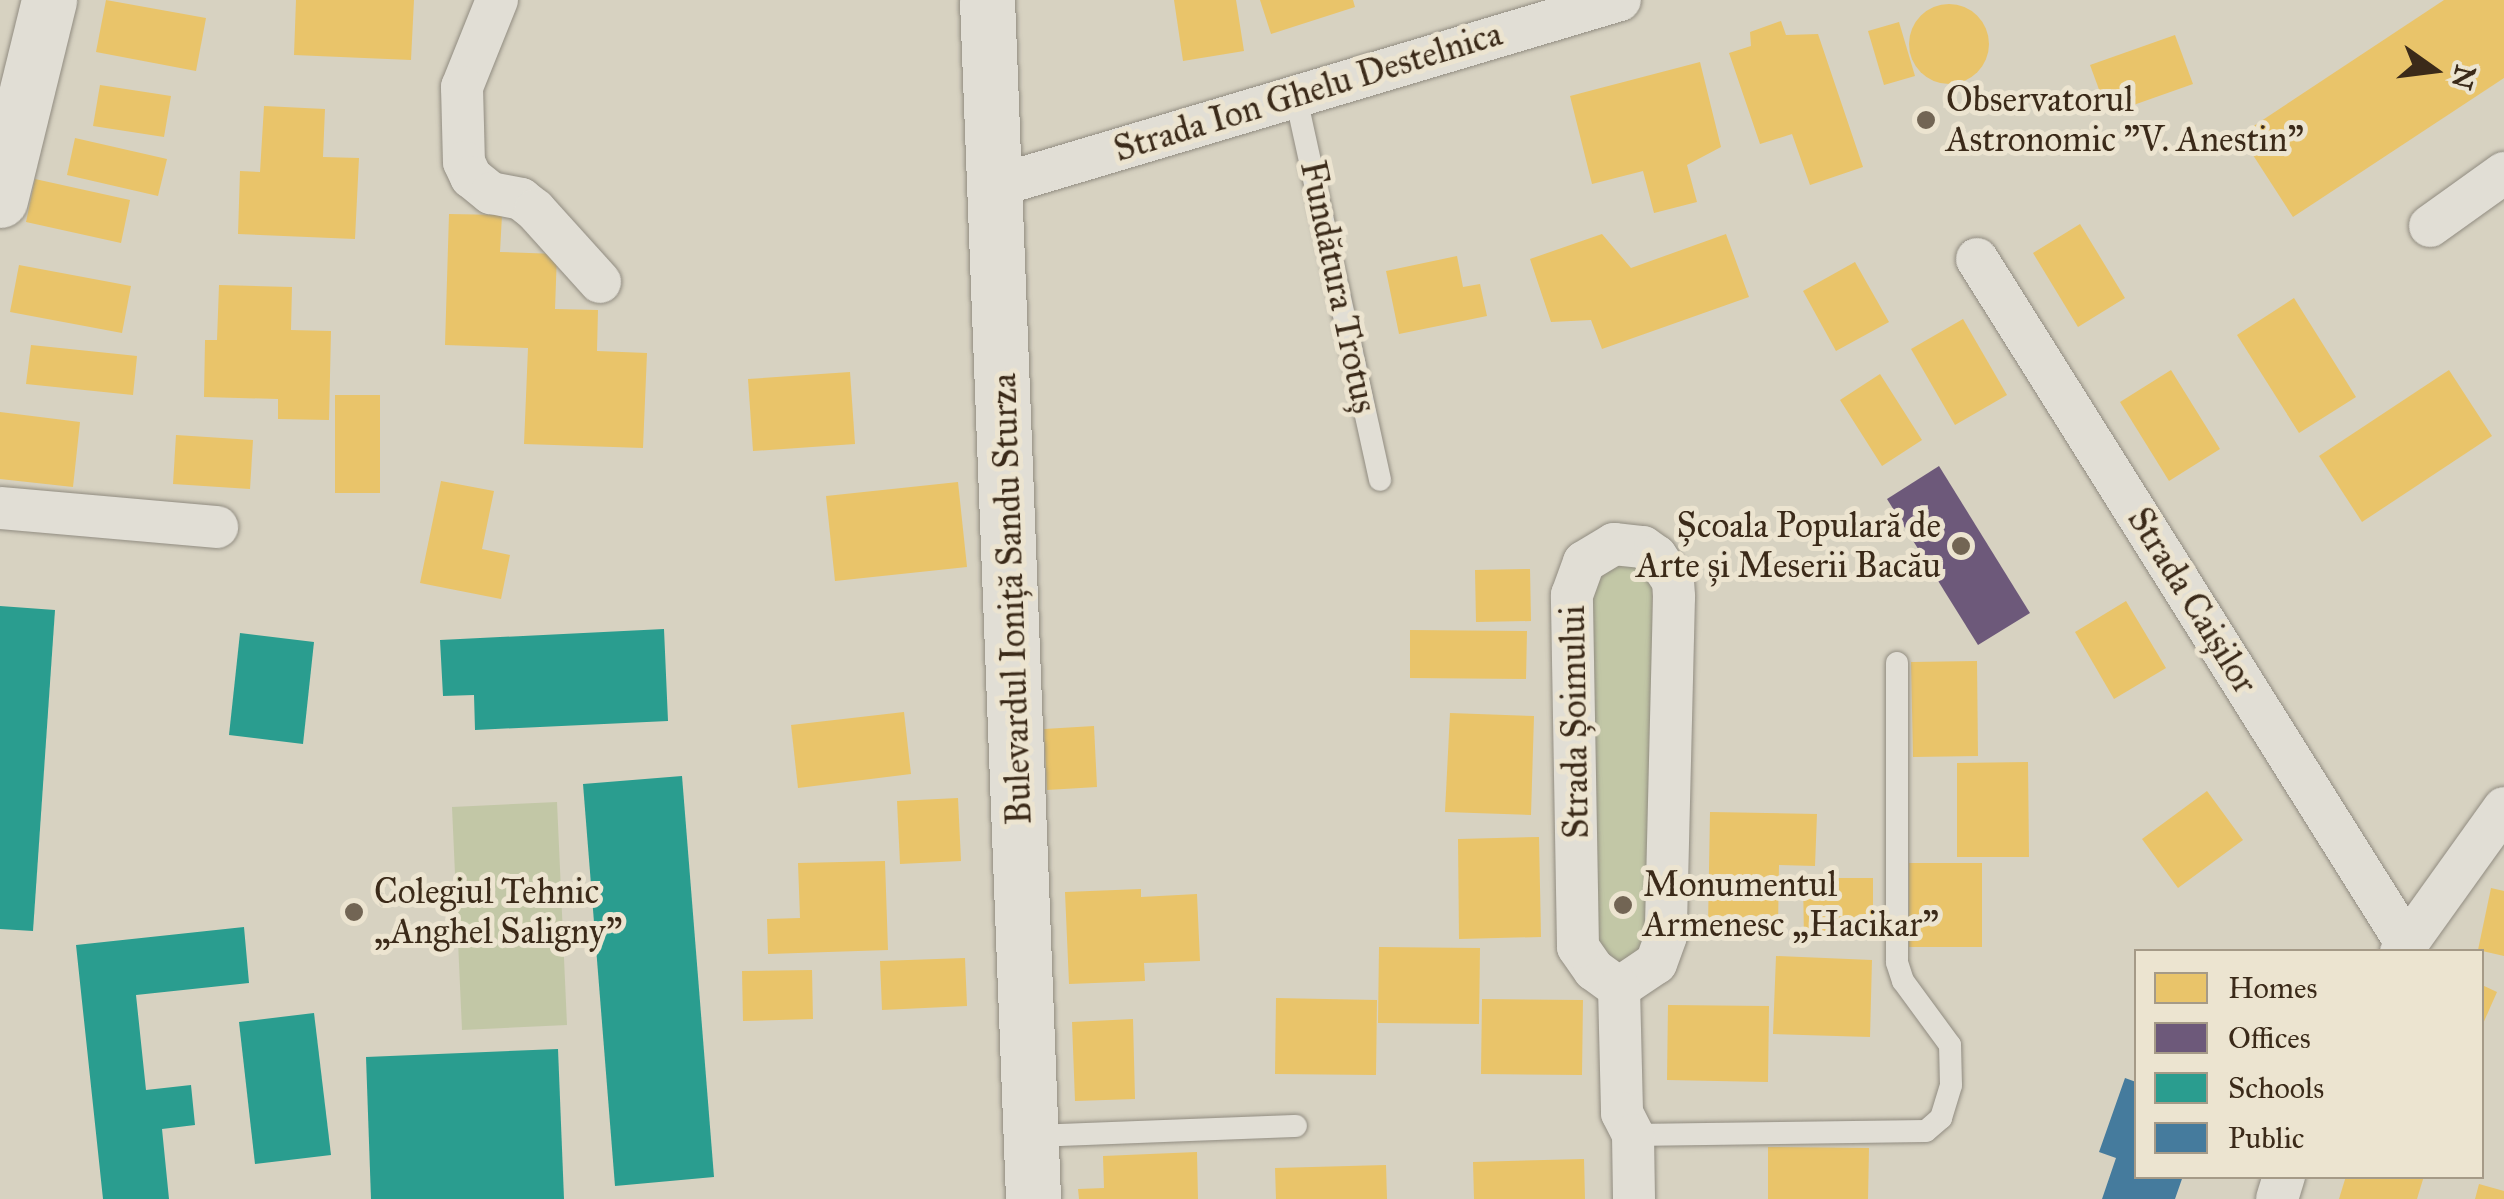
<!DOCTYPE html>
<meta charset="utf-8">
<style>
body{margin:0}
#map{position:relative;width:2504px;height:1199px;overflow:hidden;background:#d7d2c1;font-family:"IM FELL Great Primer",serif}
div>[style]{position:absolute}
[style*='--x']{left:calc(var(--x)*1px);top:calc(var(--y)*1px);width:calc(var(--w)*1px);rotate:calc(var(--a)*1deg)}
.green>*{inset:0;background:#c2c7a6}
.homes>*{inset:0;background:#e9c46a}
.round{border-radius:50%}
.offices>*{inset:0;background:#6d597a}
.schools>*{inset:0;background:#2a9d8f}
.public>*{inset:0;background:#457b9d}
.roads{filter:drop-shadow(0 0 2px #918c81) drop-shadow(0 0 2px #918c81)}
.lane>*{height:22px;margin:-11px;padding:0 11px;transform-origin:11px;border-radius:11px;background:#e1ded5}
.street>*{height:42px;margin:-21px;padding:0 21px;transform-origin:21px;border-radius:21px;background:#e1ded5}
.secondary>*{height:55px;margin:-27.5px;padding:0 27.5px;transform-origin:27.5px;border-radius:27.5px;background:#e1ded5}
.dots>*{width:28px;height:28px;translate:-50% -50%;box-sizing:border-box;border:5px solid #ece4d0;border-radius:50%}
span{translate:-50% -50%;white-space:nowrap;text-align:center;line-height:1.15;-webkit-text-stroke:10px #ece4d0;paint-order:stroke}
.street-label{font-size:35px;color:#3b2a19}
.poi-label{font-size:35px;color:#3b2a19}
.left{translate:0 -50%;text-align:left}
.right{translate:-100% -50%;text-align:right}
.legend{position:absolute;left:2134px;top:949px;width:350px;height:230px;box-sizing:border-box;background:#ece4d0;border:2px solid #a59a87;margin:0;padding:12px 18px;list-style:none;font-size:30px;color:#3b2a19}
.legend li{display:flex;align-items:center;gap:20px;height:50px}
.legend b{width:50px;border:2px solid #a59a87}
.north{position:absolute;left:2384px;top:20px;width:100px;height:100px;-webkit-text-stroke:8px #ece4d0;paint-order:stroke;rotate:104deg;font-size:28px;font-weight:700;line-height:40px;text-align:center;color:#3b2a19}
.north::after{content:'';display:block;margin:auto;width:35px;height:45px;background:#3b2a19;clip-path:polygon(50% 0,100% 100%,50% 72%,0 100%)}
</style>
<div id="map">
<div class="green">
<i style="clip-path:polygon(1631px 554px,1652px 585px,1652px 935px,1644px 954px,1616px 963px,1598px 953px,1590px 585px)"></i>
<i style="clip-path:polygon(557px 802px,567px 1025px,462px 1030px,452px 807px)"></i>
</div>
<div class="homes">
<i style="clip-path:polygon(106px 0,206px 18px,196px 71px,96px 52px)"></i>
<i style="clip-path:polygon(296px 0,414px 0,411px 60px,294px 55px)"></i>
<i style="clip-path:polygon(1174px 0,1236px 0,1244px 51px,1183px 61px)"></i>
<i style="clip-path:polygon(1260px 0,1353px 0,1355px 7px,1271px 34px)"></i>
<i style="clip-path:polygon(2444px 0,2504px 0,2504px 78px,2293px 217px,2240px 135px)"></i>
<i class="round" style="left:1909px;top:4px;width:80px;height:80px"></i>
<i style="clip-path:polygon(1781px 21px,1786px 35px,1818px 34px,1863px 167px,1810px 185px,1792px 134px,1760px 144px,1729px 53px,1751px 46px,1750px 32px)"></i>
<i style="clip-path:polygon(1899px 22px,1915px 76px,1884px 85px,1868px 31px)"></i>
<i style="clip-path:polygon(2175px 35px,2193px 84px,2108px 114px,2090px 65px)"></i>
<i style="clip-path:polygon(1700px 62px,1721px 147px,1687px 165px,1697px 202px,1654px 213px,1643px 171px,1592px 184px,1570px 96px)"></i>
<i style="clip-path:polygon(100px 85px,171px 96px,164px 137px,93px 126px)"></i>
<i style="clip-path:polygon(264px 106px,325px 109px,323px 157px,359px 158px,355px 239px,238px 234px,240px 171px,260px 172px)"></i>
<i style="clip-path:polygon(75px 138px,167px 159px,158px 196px,67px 175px)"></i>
<i style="clip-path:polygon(35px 179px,130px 200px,121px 243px,26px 222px)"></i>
<i style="clip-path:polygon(449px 214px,502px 215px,500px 252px,557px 254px,555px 309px,598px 310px,597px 351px,647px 353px,643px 448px,524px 444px,528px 348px,445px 345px)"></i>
<i style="clip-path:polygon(2080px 224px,2125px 298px,2078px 327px,2033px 253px)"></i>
<i style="clip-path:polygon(1602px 234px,1631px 268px,1726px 234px,1749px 297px,1602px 349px,1591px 320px,1551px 322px,1530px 259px)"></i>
<i style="clip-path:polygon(1457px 256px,1463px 287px,1480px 284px,1487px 316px,1399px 334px,1386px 271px)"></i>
<i style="clip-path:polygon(1855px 262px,1889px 322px,1836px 351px,1803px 291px)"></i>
<i style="clip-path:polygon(19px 265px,131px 286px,122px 333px,10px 312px)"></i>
<i style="clip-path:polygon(219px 285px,292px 287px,291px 330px,331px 331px,329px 420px,278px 419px,278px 399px,204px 397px,205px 340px,217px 340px)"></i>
<i style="clip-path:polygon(2294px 298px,2356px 397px,2299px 433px,2237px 335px)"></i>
<i style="clip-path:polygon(1963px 319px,2007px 395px,1955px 425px,1911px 349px)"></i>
<i style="clip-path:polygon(31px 345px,137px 356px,133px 395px,26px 384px)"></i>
<i style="clip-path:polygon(2171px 370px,2220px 449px,2169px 481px,2120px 402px)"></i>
<i style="clip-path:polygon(2449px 370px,2492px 436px,2362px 522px,2319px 456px)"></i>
<i style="clip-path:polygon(850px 372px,855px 444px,753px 451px,748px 379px)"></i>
<i style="clip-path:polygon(1880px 374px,1922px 440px,1882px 466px,1840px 400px)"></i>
<i style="clip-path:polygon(335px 395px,380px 395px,380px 493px,335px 493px)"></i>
<i style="clip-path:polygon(0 412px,80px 422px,73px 487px,0 479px)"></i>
<i style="clip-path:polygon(176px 435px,253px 440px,250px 489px,173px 484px)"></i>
<i style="clip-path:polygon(441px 481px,494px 491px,482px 549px,510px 555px,501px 599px,420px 583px)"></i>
<i style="clip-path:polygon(958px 482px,967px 567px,835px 581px,826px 496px)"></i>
<i style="clip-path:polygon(1530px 569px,1531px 621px,1476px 622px,1475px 570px)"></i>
<i style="clip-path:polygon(2126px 601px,2166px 668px,2114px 699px,2075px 632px)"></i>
<i style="clip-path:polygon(1410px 630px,1527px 631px,1526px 679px,1410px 678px)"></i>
<i style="clip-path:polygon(1977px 661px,1978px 756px,1913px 757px,1911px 662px)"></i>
<i style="clip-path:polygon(904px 712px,911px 774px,798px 788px,791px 725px)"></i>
<i style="clip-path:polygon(1450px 713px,1534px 716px,1531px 815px,1445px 812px)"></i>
<i style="clip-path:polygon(1094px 726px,1097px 787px,1047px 790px,1044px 729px)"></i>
<i style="clip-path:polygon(2028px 762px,2029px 857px,1957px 857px,1957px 763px)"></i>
<i style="clip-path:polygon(2207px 791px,2243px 840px,2178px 888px,2142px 839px)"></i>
<i style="clip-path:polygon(958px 798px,961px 861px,900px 864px,897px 801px)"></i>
<i style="clip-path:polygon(1710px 812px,1817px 814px,1815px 866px,1779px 865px,1778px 926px,1708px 925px)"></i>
<i style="clip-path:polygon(1539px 837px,1541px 937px,1459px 939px,1458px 839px)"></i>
<i style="clip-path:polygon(885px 861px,888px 950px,768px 954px,767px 919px,800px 918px,798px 863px)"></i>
<i style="clip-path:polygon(1909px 863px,1982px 863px,1982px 947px,1909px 947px)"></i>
<i style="clip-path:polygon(1803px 878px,1873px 878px,1873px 939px,1804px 940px)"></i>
<i style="clip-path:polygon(2491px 888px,2504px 891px,2504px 956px,2478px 950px)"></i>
<i style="clip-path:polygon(1141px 889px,1141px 897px,1197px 894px,1200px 961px,1144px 963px,1145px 981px,1069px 984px,1065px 892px)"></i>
<i style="clip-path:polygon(1379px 947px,1480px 948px,1479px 1024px,1378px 1023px)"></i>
<i style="clip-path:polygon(1776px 956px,1872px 960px,1870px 1037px,1773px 1034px)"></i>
<i style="clip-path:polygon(965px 958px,967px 1006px,882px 1010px,880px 961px)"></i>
<i style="clip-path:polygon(812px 970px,813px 1019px,743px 1021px,742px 971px)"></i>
<i style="clip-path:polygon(2482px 985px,2497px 992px,2482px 1026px)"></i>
<i style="clip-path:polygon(1276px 998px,1377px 1000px,1376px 1075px,1275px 1074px)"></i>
<i style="clip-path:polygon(1482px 999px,1583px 1000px,1582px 1075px,1481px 1074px)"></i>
<i style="clip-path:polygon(1668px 1005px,1769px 1006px,1768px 1082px,1667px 1080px)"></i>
<i style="clip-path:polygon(1133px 1019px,1135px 1099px,1075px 1101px,1072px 1022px)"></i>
<i style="clip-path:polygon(1768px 1147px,1869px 1148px,1868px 1199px,1768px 1199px)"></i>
<i style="clip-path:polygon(1197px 1152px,1198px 1199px,1079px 1199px,1078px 1189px,1104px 1188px,1103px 1156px)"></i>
<i style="clip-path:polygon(1584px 1159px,1585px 1199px,1474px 1199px,1473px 1162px)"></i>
<i style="clip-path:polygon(1386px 1165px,1387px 1199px,1276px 1199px,1275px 1168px)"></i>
<i style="clip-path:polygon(2346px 1176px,2424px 1176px,2417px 1199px,2339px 1199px)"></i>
<i style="clip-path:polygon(2479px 1184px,2504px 1191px,2504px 1199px,2475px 1199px)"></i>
</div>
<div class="offices">
<i style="clip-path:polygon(1939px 466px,2030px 613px,1978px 645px,1887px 499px)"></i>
</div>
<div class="schools">
<i style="clip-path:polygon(0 606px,55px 610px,33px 931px,0 929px)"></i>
<i style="clip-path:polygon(664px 629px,668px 721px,475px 730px,474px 695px,443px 696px,440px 640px)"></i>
<i style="clip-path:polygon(240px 633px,314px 642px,303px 744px,229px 735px)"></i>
<i style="clip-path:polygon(682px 776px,714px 1177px,615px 1186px,583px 784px)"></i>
<i style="clip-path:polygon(244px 927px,249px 983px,136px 995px,146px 1090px,191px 1085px,195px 1125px,162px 1129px,169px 1199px,103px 1199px,76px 945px)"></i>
<i style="clip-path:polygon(314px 1013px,331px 1155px,255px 1164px,239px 1022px)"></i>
<i style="clip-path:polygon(558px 1049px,564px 1199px,371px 1199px,366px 1057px)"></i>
</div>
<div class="public">
<i style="clip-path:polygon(2125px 1078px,2136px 1082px,2136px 1176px,2183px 1176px,2175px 1199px,2102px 1199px,2116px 1158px,2099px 1152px)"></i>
</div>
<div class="roads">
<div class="lane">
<i style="--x:1295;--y:93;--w:396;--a:77.6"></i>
<i style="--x:1633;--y:1135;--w:293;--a:-0.8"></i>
<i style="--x:1926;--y:1131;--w:20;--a:-41"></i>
<i style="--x:1941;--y:1118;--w:34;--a:-73"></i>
<i style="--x:1951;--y:1085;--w:40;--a:-91.4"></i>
<i style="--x:1950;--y:1045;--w:79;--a:-126.3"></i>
<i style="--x:1903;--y:981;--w:20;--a:-108"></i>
<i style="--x:1897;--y:962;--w:299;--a:-90"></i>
<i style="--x:1032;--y:1136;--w:264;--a:-2.2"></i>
</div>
<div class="street">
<i style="--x:497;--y:0;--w:94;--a:111.9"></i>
<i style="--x:462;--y:87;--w:75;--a:88.5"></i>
<i style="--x:464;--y:162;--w:17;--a:65"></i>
<i style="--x:471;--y:177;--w:26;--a:39"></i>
<i style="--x:491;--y:193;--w:31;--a:11"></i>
<i style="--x:521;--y:199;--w:18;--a:38"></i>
<i style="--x:535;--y:210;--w:97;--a:47.9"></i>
<i style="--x:996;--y:186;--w:651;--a:-16.6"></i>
<i style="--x:2430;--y:226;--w:91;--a:-35.6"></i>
<i style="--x:1977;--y:259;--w:807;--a:57.9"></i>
<i style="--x:0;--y:508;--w:218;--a:5"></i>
<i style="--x:1614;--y:544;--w:29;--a:6"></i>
<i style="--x:1643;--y:547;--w:16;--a:35"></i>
<i style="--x:1656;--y:556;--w:30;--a:56"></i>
<i style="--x:1673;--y:581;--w:16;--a:86"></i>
<i style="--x:1674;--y:597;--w:339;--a:91.4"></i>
<i style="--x:1666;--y:936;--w:29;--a:110"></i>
<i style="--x:1656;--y:963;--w:45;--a:146"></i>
<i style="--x:1619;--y:988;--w:31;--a:-144"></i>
<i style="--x:1594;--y:970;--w:28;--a:-125"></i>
<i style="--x:1578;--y:947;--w:352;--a:-91"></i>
<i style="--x:1572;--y:595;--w:35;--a:-70"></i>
<i style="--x:1584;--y:562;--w:35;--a:-31"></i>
<i style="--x:2401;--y:952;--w:177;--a:-54.4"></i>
<i style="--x:1619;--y:988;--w:125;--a:88.6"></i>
<i style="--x:1622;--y:1113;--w:25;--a:63"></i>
<i style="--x:1633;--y:1135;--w:64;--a:89.1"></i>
<i style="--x:2277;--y:1199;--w:24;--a:-73"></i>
</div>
<div class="secondary">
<i style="--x:987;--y:0;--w:1200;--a:87.8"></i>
<i style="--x:0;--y:200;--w:206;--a:-76.2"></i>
</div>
</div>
<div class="dots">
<i style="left:1926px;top:120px;background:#726554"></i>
<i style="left:1961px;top:546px;background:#726554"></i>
<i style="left:1623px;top:905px;background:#726554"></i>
<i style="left:354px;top:912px;background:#726554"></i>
</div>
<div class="street-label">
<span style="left:1308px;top:92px;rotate:-17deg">Strada Ion Ghelu Destelnica</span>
<span style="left:1338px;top:287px;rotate:78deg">Fundătura Trotuș</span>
<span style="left:1012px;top:599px;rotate:-92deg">Bulevardul Ioniță Sandu Sturza</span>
<span style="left:2192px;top:601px;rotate:58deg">Strada Caișilor</span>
<span style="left:1575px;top:722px;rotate:-91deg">Strada Șoimului</span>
</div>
<div class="poi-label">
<span class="left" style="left:1946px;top:120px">Observatorul<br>Astronomic "V. Anestin"</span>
<span class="right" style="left:1941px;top:546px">Școala Populară de<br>Arte și Meserii Bacău</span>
<span class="left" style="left:1643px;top:905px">Monumentul<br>Armenesc „Hacikar”</span>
<span class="left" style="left:374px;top:912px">Colegiul Tehnic<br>„Anghel Saligny”</span>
</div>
<ul class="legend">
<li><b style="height:28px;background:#e9c46a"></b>Homes</li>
<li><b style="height:28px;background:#6d597a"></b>Offices</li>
<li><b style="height:28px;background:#2a9d8f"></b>Schools</li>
<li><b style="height:28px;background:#457b9d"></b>Public</li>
</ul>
<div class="north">N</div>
</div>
